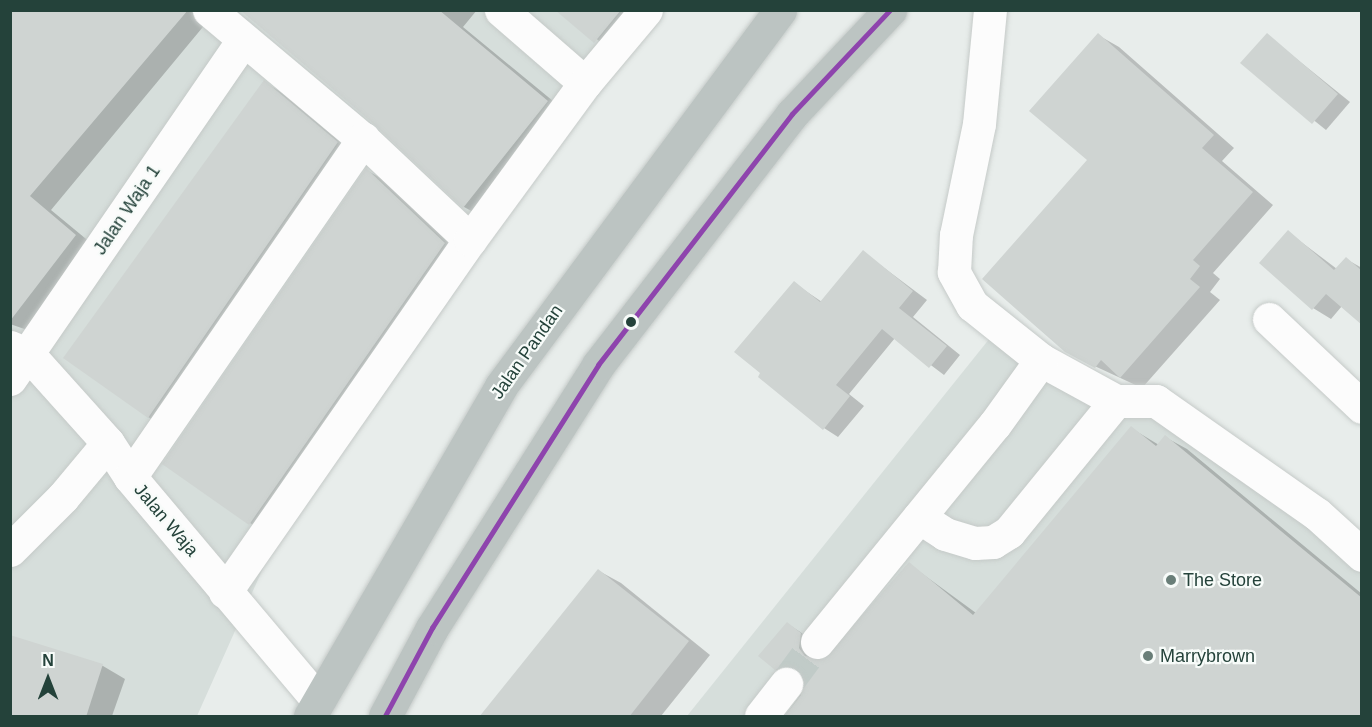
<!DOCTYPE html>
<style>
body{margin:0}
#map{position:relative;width:1372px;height:727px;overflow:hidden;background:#e8edeb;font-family:Helvetica,sans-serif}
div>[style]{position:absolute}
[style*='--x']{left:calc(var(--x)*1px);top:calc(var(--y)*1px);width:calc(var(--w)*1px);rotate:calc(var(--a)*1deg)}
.built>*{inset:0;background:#d6dedb}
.shadow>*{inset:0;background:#0003}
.building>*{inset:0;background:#cfd4d2}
.minor-tunnel>*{height:33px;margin-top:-16.5px;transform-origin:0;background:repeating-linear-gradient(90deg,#c1cbc8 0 33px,transparent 0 49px)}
.roads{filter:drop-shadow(0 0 2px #c5cac8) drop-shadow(0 0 2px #c5cac8)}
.minor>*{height:33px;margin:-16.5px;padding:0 16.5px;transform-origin:16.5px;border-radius:16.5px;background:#fcfcfc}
.highway>*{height:33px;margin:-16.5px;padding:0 16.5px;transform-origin:16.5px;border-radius:16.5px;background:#bcc4c2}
.bus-1>*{height:4.5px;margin:-2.25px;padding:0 2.25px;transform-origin:2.25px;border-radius:2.25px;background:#8e44ad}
.dots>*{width:16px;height:16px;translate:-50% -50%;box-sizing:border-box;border:3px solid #f7fbf9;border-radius:50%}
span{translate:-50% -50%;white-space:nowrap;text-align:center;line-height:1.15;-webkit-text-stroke:4.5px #f7fbf9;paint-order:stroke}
.street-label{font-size:18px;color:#24423a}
.poi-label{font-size:18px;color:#24423a}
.left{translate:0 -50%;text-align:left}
.frame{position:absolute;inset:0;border:12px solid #24423a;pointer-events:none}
.north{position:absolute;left:18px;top:649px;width:60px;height:60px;-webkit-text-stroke:4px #f7fbf9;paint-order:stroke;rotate:0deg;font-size:16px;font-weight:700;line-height:24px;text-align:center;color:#24423a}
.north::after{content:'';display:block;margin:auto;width:21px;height:27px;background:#24423a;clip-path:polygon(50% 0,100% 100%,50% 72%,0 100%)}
</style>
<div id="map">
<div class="built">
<i style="clip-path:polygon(10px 11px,660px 11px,522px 186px,265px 564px,197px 716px,11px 716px)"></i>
<i style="clip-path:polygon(994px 333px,1151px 408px,1361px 564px,1361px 716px,687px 716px)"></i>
</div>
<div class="shadow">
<i style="clip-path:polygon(10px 10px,217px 10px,51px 210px,97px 248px,33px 332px,10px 324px)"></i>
<i style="clip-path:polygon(242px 10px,477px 10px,463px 27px,570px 115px,486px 219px,464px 207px,376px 123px)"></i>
<i style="clip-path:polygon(557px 10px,654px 10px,617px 54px)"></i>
<i style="clip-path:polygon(1098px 35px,1119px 47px,1234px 148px,1222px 161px,1273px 205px,1213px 273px,1220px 279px,1210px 292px,1220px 300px,1142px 388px,1088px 363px,1089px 160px)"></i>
<i style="clip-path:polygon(1267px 35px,1350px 102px,1326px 130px,1242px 63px)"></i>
<i style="clip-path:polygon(264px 82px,286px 95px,359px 156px,170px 430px,148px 417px)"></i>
<i style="clip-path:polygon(366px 170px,388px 182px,467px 256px,272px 536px,250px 523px)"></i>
<i style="clip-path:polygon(1288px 232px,1337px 269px,1346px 259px,1362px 268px,1362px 321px,1342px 306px,1331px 319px,1313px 308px)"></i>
<i style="clip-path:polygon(863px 252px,927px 300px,913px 317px,960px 355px,944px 375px,895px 338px,849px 394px,864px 406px,838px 437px,824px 428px,794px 283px,822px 302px)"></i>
<i style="clip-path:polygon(1131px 428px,1159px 445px,1165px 437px,1187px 449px,1362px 594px,1362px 716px,785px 716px,806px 687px,803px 680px,798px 682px,775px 669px,788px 624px,823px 647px,821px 660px,825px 661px,909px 564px,976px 613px)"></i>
<i style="clip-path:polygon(599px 571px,621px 583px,710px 655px,661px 716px,481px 716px)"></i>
<i style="clip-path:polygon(10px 636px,103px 666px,125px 679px,112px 716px,10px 716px)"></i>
</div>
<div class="building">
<i style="clip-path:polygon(10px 10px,188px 10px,30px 196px,76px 235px,10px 321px)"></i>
<i style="clip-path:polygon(240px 10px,439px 10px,548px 101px,463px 208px,375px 125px)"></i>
<i style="clip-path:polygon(555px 10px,621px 10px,594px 43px)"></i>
<i style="clip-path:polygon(1098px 33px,1214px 135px,1202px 148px,1253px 192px,1193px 260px,1200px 266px,1190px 279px,1200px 287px,1120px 378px,1101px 360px,1095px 368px,1065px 352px,982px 279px,1087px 160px,1029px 111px)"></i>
<i style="clip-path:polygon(1267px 33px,1338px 94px,1312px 124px,1240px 63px)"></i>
<i style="clip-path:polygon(264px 80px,338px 142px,148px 418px,63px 358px)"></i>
<i style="clip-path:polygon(366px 168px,445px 243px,249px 525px,162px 464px)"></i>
<i style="clip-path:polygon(1288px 230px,1334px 270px,1346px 257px,1362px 271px,1362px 325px,1326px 294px,1312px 310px,1259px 263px)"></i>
<i style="clip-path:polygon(863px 250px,913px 291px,899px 308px,947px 346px,929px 368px,882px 329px,836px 385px,850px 396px,823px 430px,758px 377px,760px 373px,734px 352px,794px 281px,820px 302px)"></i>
<i style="clip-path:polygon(1131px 426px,1156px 446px,1165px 435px,1362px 598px,1362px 717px,784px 717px,801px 695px,803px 676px,789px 666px,775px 670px,758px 656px,787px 622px,801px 633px,799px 648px,805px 656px,824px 659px,909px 562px,973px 615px)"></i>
<i style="clip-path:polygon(598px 569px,689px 641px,629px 717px,479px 717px)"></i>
<i style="clip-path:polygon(10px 635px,103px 664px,86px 717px,10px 717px)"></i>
</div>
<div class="minor-tunnel">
<i style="--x:786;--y:684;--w:52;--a:-53.6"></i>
</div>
<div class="roads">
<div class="minor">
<i style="--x:209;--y:10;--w:201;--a:40"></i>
<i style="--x:363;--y:139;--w:147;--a:43.3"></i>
<i style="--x:501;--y:10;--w:111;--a:41"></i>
<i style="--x:1269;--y:319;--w:128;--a:43.4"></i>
<i style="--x:10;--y:347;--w:21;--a:23"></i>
<i style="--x:29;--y:355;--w:118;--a:48.1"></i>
<i style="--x:108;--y:443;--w:40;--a:57.1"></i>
<i style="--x:130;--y:477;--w:292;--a:49.9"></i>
<i style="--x:1041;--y:360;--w:85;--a:28.7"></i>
<i style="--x:1116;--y:401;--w:40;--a:0"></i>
<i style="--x:1156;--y:401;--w:197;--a:35.1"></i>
<i style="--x:1317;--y:514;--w:61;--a:42.3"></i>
<i style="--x:10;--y:379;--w:411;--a:-55.5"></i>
<i style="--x:130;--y:477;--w:411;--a:-55.4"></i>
<i style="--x:919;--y:517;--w:31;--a:33"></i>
<i style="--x:945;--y:534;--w:31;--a:17"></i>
<i style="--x:975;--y:543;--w:18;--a:-3"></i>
<i style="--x:993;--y:542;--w:19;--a:-32"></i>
<i style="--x:1009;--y:532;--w:169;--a:-50.8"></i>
<i style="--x:10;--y:550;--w:75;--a:-45"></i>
<i style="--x:63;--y:497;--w:70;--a:-50.2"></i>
<i style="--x:225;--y:592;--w:429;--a:-55.2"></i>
<i style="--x:470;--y:240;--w:195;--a:-53.8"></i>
<i style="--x:585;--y:83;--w:95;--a:-50.1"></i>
<i style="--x:817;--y:642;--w:281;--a:-50.8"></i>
<i style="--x:995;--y:424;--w:79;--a:-54.3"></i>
<i style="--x:1041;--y:360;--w:88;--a:-141.4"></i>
<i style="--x:972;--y:305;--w:38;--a:-119"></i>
<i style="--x:954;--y:272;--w:37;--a:-87"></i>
<i style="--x:956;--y:235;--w:113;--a:-78.3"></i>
<i style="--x:979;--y:124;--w:115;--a:-84.5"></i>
<i style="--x:761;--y:716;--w:41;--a:-52"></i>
</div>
<div class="highway">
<i style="--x:310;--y:716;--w:381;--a:-59.9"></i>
<i style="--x:501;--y:386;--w:468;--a:-53.4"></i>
<i style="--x:385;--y:716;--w:100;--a:-61.9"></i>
<i style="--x:432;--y:628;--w:311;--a:-57.7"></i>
<i style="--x:598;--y:365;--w:317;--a:-52.3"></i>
<i style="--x:792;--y:114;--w:143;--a:-46.7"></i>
</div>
</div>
<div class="bus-1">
<i style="--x:385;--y:716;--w:100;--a:-61.9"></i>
<i style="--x:432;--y:628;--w:311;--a:-57.7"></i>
<i style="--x:598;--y:365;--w:317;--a:-52.3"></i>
<i style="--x:792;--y:114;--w:143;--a:-46.7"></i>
</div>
<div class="dots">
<i style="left:631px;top:322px;background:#24423a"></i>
<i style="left:1171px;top:580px;background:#697e78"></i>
<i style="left:1148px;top:656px;background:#697e78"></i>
</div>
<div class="street-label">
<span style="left:127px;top:210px;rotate:-56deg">Jalan Waja 1</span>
<span style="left:527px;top:352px;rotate:-55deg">Jalan Pandan</span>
<span style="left:166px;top:520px;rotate:50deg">Jalan Waja</span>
</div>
<div class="poi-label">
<span class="left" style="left:1183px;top:580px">The Store</span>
<span class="left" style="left:1160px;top:656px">Marrybrown</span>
</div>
<div class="frame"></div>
<div class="north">N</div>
</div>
